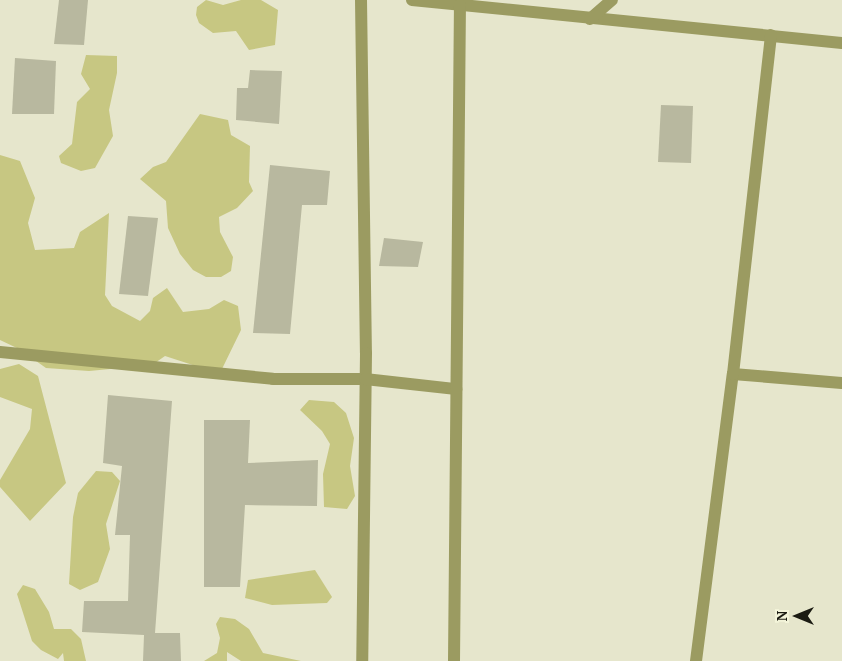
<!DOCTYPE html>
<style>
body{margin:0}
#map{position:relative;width:842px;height:661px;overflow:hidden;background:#e6e6cc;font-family:"PT Serif",serif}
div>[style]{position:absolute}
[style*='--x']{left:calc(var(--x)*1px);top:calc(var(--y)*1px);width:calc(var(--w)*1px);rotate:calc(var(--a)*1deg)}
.green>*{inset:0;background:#c7c782}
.building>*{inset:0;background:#b8b89f}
.minor>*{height:12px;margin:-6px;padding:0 6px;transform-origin:6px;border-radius:6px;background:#9b9b61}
span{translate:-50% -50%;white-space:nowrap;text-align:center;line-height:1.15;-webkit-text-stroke:4px #f3f4d9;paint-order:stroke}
.north{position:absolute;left:772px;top:591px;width:50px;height:50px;-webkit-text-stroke:4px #f3f4d9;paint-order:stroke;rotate:270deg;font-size:14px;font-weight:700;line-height:20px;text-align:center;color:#1b1b12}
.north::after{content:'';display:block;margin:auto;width:18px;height:22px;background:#1b1b12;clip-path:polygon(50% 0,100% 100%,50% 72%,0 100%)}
</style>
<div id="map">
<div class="green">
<i style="clip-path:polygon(206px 0,223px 5px,241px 0,261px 0,278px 10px,275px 45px,249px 50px,236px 31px,213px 33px,199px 23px,196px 15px,197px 7px)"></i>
<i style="clip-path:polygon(86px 55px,117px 56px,117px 73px,109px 110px,113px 136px,95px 168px,81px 171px,61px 163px,59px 156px,72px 144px,77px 102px,90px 89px,81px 74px)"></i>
<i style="clip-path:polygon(200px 114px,228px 120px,231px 135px,250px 146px,249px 182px,253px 191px,237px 208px,219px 217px,220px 232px,233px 257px,231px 271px,221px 277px,206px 277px,193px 270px,180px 254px,168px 228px,166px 201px,140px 179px,153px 167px,166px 162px)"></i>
<i style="clip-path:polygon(0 155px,20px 161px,35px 198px,28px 223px,35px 250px,74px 248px,80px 232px,109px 213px,105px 295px,112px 306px,140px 321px,150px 311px,153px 298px,167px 288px,183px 312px,209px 309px,224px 300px,238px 306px,241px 330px,221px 371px,202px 368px,165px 356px,152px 365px,89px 371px,46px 368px,19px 349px,0 340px)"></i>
<i style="clip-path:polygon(19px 364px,38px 376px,66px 483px,30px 521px,0 487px,0 480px,30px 429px,32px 409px,0 397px,0 369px)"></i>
<i style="clip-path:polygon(309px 400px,334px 402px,346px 413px,354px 438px,350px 466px,355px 496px,347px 509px,324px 507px,323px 474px,330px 444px,322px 431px,300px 410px)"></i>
<i style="clip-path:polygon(96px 471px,112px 472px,120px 481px,106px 524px,110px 549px,98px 582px,80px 590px,69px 584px,73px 517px,78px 493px)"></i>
<i style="clip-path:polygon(315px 570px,332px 597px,327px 603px,272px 605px,245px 598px,248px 580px)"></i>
<i style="clip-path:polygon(23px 585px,35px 589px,49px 612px,54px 629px,71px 629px,81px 639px,86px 661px,64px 661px,63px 653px,58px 659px,41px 650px,32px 641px,17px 594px)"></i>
<i style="clip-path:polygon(220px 617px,235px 619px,249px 629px,263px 653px,301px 661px,241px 661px,227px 652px,227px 661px,204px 661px,217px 653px,220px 638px,216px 624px)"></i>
</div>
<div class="building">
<i style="clip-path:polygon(59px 0,88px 0,84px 45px,54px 44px)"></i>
<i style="clip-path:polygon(15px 58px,56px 61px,54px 114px,12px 114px)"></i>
<i style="clip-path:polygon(250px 70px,282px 71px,279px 124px,236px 120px,237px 88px,248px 88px)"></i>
<i style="clip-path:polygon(661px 105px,693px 106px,691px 163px,658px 162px)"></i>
<i style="clip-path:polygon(270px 165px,330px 171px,327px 205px,302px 205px,290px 334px,253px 333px)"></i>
<i style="clip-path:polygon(128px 216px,158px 218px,148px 296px,119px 294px)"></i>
<i style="clip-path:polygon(384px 238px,423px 242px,418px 267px,379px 266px)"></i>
<i style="clip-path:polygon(108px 395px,172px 401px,155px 633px,180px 633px,181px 661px,143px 661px,144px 635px,82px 632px,84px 601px,128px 601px,130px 535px,115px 535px,122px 466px,103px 463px)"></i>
<i style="clip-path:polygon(204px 420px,250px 420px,248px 463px,318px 460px,317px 506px,245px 505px,240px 587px,204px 587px)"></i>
</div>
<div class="minor">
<i style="--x:361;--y:0;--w:353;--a:89.2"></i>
<i style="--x:366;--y:353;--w:308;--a:90.7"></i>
<i style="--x:412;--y:0;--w:432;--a:5.7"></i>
<i style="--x:590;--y:19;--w:29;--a:-41"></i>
<i style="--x:0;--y:352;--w:274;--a:5.6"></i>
<i style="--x:273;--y:379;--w:92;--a:0"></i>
<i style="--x:365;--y:379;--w:92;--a:6.3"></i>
<i style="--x:733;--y:374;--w:109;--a:4.7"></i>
<i style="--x:454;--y:661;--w:656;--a:-89.48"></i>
<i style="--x:696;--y:661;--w:289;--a:-82.7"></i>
<i style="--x:733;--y:374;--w:341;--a:-83.6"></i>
</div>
<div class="north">N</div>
</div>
